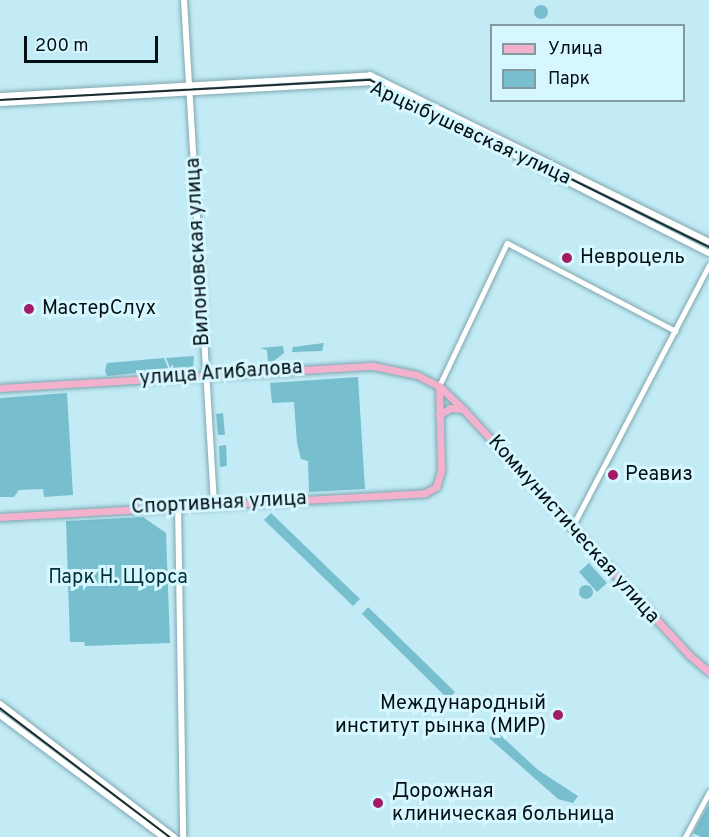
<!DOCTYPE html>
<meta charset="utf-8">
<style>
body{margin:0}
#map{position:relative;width:709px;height:837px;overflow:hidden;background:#c2ebf5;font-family:Overpass,sans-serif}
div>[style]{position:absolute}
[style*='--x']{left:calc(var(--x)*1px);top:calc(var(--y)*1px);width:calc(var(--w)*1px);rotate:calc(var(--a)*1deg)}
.green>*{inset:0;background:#77bece}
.round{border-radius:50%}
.roads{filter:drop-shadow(0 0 2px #7fa6af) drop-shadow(0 0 2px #7fa6af)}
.tertiary>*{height:5px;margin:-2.5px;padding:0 2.5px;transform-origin:2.5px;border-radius:2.5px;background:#fff}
.secondary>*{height:6px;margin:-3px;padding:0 3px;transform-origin:3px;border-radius:3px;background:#fff}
.primary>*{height:7px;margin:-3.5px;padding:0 3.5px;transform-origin:3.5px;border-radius:3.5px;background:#f2b2ce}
.tram>*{height:1.5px;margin:-0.75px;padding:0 0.75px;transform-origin:0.75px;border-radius:0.75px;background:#1b2c2f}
.dots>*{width:16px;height:16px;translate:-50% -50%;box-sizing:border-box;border:3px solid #d6f7ff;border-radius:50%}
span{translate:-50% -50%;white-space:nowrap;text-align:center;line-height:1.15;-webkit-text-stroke:6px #d6f7ff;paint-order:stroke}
.street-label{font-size:20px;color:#031013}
.poi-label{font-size:20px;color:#031013}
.left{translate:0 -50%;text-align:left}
.right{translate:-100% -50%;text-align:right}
.park-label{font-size:20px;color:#013039}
.legend{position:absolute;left:490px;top:24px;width:195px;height:78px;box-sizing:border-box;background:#d6f7ff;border:2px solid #829ba1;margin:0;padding:8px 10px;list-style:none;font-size:18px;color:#031013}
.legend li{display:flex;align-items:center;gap:12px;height:30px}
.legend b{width:30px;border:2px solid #829ba1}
.scale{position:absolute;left:24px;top:36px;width:134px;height:27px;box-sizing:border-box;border:3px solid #031013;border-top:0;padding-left:8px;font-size:18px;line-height:21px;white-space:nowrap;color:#031013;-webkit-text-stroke:4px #d6f7ff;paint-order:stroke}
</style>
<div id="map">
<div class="green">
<i class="round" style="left:534px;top:5px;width:14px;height:14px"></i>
<i style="clip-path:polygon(324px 343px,322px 351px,292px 352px,293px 347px)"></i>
<i style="clip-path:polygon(283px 346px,284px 353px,270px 364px,250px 365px,268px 362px,267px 350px,260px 348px)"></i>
<i style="clip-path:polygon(194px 356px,193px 367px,171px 370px,166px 358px)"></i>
<i style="clip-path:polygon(164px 358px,169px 370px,107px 376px,105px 371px,107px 363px)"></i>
<i style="clip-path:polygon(358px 377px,365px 489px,309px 492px,308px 461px,301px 459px,297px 443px,294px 402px,272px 403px,270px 383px)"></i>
<i style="clip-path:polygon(67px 393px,73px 495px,44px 497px,43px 489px,19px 490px,14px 497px,0 497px,0 398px)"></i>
<i style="clip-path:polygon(223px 413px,225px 435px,218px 435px,216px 414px)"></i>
<i style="clip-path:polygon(226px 445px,227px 466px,220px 467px,219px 446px)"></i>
<i style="clip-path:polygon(271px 513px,360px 599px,353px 606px,264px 520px)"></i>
<i style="clip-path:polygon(143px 517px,166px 533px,170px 643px,85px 646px,84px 642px,70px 642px,66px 521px)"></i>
<i style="clip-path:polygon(589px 563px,607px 583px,597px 592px,579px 572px)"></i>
<i class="round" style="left:579px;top:585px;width:14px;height:14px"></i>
<i style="clip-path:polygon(368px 607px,455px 692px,448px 699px,362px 614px)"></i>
<i style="clip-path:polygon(496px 731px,538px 770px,578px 796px,573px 803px,558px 799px,489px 738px)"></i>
<i style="clip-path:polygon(709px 804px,709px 837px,701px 837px,693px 833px)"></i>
</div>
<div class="roads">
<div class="tertiary">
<i style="--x:439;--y:386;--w:158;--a:-64.6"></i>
<i style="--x:507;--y:243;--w:190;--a:27.6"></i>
<i style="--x:572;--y:527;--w:296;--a:-62.4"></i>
<i style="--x:685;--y:837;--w:51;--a:-61.9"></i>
</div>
<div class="secondary">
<i style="--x:184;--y:0;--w:504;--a:86.59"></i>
<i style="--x:0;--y:96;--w:371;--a:-3.2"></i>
<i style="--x:370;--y:75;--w:378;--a:26.2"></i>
<i style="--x:0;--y:103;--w:371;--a:-3.2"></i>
<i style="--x:370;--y:82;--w:380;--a:26.8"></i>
<i style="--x:178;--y:505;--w:332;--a:89.1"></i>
<i style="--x:0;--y:704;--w:219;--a:37.4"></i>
<i style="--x:0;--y:715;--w:204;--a:36.8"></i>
</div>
<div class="primary">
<i style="--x:0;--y:388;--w:374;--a:-3.4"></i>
<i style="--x:373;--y:366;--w:45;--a:11.6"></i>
<i style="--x:417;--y:375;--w:25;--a:27"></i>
<i style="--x:439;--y:386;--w:33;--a:44"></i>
<i style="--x:463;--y:409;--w:334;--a:47.4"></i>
<i style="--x:689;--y:655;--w:26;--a:40"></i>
<i style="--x:439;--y:415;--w:13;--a:-32"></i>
<i style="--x:450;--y:408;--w:13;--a:4"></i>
<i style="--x:0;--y:517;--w:426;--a:-3.2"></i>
<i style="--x:425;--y:493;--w:13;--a:-29"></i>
<i style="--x:436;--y:487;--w:17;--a:-73"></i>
<i style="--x:441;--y:471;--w:85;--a:-91.3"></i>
</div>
</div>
<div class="tram">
<i style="--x:0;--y:100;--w:371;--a:-3.1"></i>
<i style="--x:370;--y:80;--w:378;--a:26.2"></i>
<i style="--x:0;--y:708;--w:213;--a:37.2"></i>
</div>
<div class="dots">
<i style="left:567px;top:258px;background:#a21b66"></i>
<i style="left:29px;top:309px;background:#a21b66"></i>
<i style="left:613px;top:475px;background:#a21b66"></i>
<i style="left:558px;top:715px;background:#a21b66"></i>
<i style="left:378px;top:803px;background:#a21b66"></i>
</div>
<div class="street-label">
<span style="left:470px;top:134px;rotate:25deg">Арцыбушевская улица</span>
<span style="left:199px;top:252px;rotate:-93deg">Вилоновская улица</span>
<span style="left:221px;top:374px;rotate:-4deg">улица Агибалова</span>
<span style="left:219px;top:504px;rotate:-3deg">Спортивная улица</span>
<span style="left:573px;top:530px;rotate:48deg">Коммунистическая улица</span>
</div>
<div class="poi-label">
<span class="left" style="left:580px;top:258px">Невроцель</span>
<span class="left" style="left:42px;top:309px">МастерСлух</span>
<span class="left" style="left:625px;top:475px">Реавиз</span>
<span class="right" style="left:546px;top:716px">Международный<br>институт рынка (МИР)</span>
<span class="left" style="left:392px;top:804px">Дорожная<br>клиническая больница</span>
</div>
<div class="park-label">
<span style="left:118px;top:578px">Парк Н. Щорса</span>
</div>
<ul class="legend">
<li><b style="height:8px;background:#f2b2ce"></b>Улица</li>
<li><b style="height:16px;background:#77bece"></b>Парк</li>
</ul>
<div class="scale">200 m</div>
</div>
